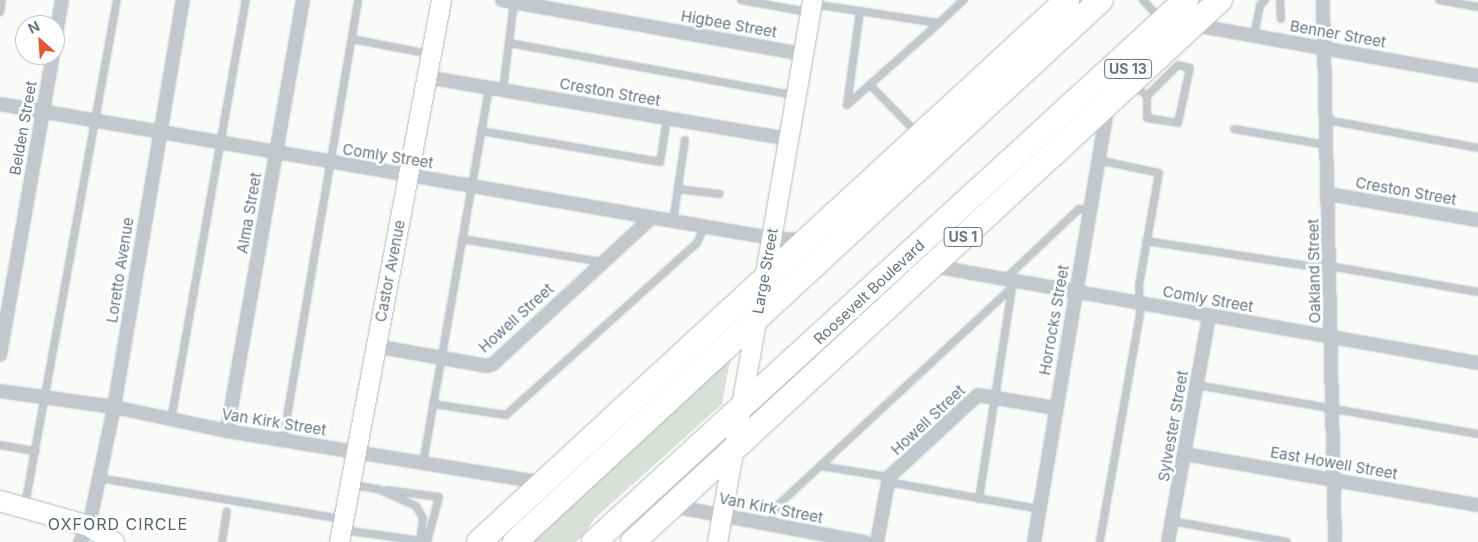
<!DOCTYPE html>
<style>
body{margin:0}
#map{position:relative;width:1478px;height:542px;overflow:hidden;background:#fafaf8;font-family:Inter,sans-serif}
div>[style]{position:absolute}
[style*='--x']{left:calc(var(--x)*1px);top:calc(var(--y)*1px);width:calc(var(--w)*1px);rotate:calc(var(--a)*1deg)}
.green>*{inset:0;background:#dadfd7}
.roads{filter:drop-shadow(0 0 1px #b3babf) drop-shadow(0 0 1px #b3babf)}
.lane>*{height:6px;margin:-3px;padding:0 3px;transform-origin:3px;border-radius:3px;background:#c3c8cc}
.street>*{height:12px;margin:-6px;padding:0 6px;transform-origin:6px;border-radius:6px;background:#c3c8cc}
.secondary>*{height:19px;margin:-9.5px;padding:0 9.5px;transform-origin:9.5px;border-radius:9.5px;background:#fff}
.primary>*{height:20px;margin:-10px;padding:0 10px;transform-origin:10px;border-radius:10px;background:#fff}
.highway>*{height:24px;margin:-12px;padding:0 12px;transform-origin:12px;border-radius:12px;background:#fff}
span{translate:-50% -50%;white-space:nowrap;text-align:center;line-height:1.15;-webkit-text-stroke:5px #fff;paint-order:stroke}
.shield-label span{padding:1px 4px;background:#fff;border:1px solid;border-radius:4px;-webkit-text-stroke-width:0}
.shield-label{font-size:14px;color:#657683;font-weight:700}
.street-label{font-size:15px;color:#657683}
.neighbourhood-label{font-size:16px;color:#57646e;letter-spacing:1px}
.north{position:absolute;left:15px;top:15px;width:50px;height:50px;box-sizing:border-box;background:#fff;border:1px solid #c1c8cd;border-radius:50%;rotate:334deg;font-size:14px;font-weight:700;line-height:20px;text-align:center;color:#657683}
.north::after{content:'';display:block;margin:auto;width:18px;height:22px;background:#e4572e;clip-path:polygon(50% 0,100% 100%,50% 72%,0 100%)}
</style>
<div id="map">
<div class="green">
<i style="clip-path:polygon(731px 355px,722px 404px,595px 518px,582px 537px,576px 542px,529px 542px)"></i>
</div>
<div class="roads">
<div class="lane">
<i style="--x:741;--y:0;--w:68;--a:10.2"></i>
<i style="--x:1143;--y:0;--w:23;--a:47"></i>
<i style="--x:1280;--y:0;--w:19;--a:87"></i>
<i style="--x:1439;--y:0;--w:40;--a:10"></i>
<i style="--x:812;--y:4;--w:128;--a:8.5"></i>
<i style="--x:939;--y:23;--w:34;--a:-43"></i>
<i style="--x:860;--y:11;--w:95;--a:97.9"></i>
<i style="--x:847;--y:105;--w:123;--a:-41.7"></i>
<i style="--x:0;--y:12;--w:12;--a:-81"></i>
<i style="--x:1254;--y:36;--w:32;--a:-79"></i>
<i style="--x:1260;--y:5;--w:7;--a:-45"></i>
<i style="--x:352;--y:39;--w:78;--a:11"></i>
<i style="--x:509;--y:43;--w:289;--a:10.4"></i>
<i style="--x:870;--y:85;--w:66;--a:45.6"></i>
<i style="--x:1134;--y:85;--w:17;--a:40"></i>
<i style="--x:1147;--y:96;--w:22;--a:90"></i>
<i style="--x:1147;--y:118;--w:31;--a:9"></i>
<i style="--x:1178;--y:123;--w:56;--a:-77.7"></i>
<i style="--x:1190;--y:68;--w:12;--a:-166"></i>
<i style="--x:1178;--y:65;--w:44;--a:135"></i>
<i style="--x:503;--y:90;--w:89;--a:-82.9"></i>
<i style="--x:1327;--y:120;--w:154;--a:10.5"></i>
<i style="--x:1234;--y:129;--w:94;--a:9.8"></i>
<i style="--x:481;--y:131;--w:182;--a:9.8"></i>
<i style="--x:660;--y:162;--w:44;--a:-80.8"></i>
<i style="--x:1098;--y:160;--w:62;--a:12"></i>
<i style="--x:1159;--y:173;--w:114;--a:100.1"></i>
<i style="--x:1139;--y:285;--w:29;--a:88"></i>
<i style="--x:1140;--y:314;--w:231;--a:100"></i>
<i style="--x:678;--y:189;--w:42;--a:6.8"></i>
<i style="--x:673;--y:222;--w:83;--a:-81.7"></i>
<i style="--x:462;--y:239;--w:142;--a:9.3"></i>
<i style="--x:1146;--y:241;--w:164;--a:8.8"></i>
<i style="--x:1308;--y:266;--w:22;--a:0"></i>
<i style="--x:1330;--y:266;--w:150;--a:10"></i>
<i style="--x:1006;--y:278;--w:100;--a:-43.4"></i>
<i style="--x:1079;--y:209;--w:10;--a:6"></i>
<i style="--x:1197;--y:385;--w:285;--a:9.9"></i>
<i style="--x:433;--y:404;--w:74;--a:8.6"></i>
<i style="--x:506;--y:415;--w:257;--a:-42"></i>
<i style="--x:697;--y:243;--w:17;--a:-66"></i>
<i style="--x:171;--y:420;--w:427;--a:-79.9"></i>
<i style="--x:283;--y:440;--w:446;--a:-80.3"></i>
<i style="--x:0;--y:445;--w:36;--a:10"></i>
<i style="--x:423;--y:463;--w:381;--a:-80"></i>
<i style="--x:820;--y:466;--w:70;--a:9.1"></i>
<i style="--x:99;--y:478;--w:246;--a:9.6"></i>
<i style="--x:888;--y:482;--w:153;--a:10.1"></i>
<i style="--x:352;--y:485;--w:26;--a:9"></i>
<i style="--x:378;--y:489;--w:42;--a:24.1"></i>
<i style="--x:416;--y:506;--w:14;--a:60"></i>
<i style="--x:423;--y:518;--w:23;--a:97"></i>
<i style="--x:387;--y:490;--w:52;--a:7.7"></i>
<i style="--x:439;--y:497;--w:47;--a:104.9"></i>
<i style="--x:979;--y:499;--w:214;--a:-81.1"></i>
<i style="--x:25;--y:505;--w:513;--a:-79.68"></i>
<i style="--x:1172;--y:521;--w:117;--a:10.3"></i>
<i style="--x:771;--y:524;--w:18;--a:-74"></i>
<i style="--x:776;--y:507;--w:322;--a:-42.9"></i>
<i style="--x:343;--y:530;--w:80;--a:7.9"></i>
<i style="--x:222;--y:542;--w:31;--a:-81"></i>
</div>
<div class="street">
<i style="--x:502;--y:0;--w:306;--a:10.2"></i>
<i style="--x:1323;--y:0;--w:542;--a:88.73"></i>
<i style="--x:1193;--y:25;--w:290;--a:10.1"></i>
<i style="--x:55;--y:40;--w:41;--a:-80.1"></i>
<i style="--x:426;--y:77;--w:367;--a:9.7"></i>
<i style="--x:0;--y:104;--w:783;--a:9.86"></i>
<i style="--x:771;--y:238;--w:32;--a:4"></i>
<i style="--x:1329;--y:194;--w:151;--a:9.9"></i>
<i style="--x:932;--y:266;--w:555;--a:10.07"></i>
<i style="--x:375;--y:346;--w:114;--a:10.1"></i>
<i style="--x:487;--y:366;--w:6;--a:-18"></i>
<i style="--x:493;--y:364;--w:215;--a:-42.7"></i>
<i style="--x:0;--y:355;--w:305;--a:-80"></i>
<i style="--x:0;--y:391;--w:115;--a:8"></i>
<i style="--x:114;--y:407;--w:116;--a:12"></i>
<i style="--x:227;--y:431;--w:320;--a:9.3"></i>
<i style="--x:227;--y:431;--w:438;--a:-80"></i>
<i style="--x:1185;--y:454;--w:297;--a:9.9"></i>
<i style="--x:672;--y:506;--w:196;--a:10.6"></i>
<i style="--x:80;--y:542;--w:18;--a:-61"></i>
<i style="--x:89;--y:526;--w:122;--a:-78.1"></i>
<i style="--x:114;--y:407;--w:413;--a:-80.4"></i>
<i style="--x:877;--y:542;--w:66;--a:-79.5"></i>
<i style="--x:889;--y:477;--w:121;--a:-42.7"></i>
<i style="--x:978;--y:395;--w:79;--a:9.5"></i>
<i style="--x:1034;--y:542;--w:442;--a:-80.4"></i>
<i style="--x:1168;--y:542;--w:230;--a:-79.7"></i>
</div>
<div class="secondary">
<i style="--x:763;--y:285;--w:289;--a:-80.2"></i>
<i style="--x:339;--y:542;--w:552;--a:-79.34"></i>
<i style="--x:717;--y:542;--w:231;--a:-80"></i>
</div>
<div class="primary">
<i style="--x:0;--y:501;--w:92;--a:15.7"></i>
<i style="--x:89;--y:526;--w:30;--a:33"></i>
</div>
<div class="highway">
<i style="--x:479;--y:542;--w:800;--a:-42.67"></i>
<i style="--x:515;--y:542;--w:798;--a:-42.77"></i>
<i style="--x:594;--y:542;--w:803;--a:-42.48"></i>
<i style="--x:633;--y:542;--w:799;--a:-42.72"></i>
</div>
</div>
<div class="shield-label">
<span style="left:1128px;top:69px">US 13</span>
<span style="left:963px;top:237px">US 1</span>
</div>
<div class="street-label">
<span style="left:729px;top:24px;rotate:10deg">Higbee Street</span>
<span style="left:1338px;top:34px;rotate:10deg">Benner Street</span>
<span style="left:610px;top:92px;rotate:10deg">Creston Street</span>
<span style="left:23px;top:128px;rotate:-80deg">Belden Street</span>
<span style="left:388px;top:156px;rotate:9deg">Comly Street</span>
<span style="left:1406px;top:191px;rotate:10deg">Creston Street</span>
<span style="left:249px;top:213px;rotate:-80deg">Alma Street</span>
<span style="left:120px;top:270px;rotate:-81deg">Loretto Avenue</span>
<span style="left:390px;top:271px;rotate:-79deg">Castor Avenue</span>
<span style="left:765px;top:271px;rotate:-80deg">Large Street</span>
<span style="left:1314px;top:271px;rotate:-91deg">Oakland Street</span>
<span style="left:869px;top:292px;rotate:-43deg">Roosevelt Boulevard</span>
<span style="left:1208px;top:299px;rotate:10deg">Comly Street</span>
<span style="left:516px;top:318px;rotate:-42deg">Howell Street</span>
<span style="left:1054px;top:320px;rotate:-80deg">Horrocks Street</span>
<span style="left:928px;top:420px;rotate:-43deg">Howell Street</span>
<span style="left:274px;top:422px;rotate:9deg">Van Kirk Street</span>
<span style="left:1173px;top:426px;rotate:-80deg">Sylvester Street</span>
<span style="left:1334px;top:463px;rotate:10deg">East Howell Street</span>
<span style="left:771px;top:508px;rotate:11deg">Van Kirk Street</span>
</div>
<div class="neighbourhood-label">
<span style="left:118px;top:524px">OXFORD CIRCLE</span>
</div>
<div class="north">N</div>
</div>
